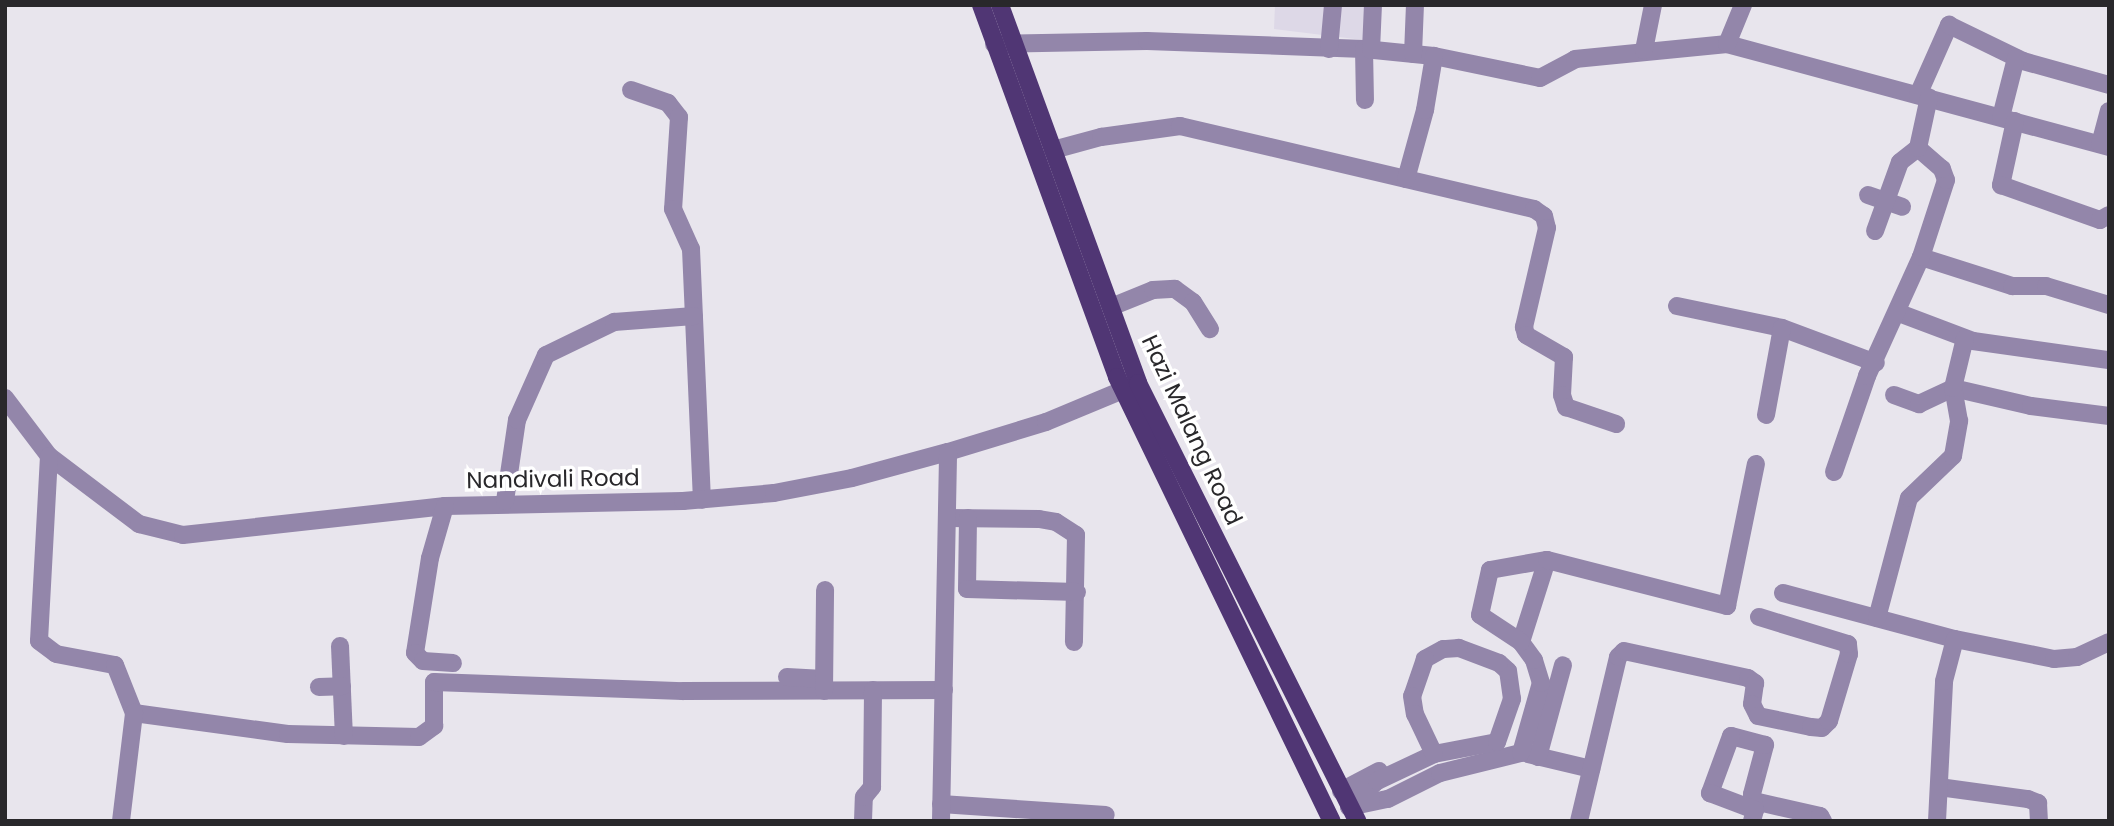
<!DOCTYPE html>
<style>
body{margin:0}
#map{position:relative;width:2114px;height:826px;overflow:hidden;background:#e8e5ed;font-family:Poppins,sans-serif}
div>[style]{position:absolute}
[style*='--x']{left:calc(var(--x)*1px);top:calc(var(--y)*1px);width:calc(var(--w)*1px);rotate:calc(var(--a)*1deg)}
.built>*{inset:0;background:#ddd8e7}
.minor>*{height:18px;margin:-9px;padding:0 9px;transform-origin:9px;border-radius:9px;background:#9386aa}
.major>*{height:18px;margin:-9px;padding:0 9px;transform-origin:9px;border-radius:9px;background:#503674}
span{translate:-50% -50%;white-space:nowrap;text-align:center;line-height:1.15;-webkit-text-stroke:7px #fff;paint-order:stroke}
.street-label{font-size:23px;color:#29282b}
.frame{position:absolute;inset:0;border:7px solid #29282b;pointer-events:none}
</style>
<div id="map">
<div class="built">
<i style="clip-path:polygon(1275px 5px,1365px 5px,1363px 40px,1274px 29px)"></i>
</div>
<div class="minor">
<i style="--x:994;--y:44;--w:153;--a:-1.1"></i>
<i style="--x:1147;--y:41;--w:217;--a:2.1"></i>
<i style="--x:1364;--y:49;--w:70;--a:5.7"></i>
<i style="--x:1434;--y:56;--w:108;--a:11.7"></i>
<i style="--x:1540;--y:78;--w:40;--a:-28"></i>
<i style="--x:1575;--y:59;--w:153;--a:-5.6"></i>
<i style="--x:1727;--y:44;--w:396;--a:15.1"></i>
<i style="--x:1727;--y:44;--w:42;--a:-67.7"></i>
<i style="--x:1329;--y:49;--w:44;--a:-84.8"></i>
<i style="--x:1364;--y:49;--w:51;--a:88.9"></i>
<i style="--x:1371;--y:50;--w:45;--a:-87.5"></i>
<i style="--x:1644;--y:50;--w:46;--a:-78.7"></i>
<i style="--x:1413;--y:54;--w:49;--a:-87.7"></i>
<i style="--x:631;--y:90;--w:39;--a:19"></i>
<i style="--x:668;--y:103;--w:18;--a:52"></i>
<i style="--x:679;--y:117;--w:92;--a:93.7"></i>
<i style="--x:673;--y:209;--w:44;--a:65.8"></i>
<i style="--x:691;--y:249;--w:251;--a:87.5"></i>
<i style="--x:1918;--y:95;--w:77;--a:-66.1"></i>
<i style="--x:1949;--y:25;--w:82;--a:25.9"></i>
<i style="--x:2023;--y:61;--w:89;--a:15.6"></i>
<i style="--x:2001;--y:117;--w:61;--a:-75.7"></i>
<i style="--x:2015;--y:121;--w:66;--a:102.3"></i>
<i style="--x:2001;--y:185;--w:105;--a:19.5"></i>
<i style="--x:2100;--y:220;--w:10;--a:-29"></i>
<i style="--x:2100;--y:144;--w:34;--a:-75"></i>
<i style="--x:1053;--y:150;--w:50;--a:-15.2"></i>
<i style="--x:1101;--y:137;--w:80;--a:-7.9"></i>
<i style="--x:1180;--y:126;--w:364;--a:13.2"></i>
<i style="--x:1534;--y:209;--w:12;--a:35"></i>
<i style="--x:1544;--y:216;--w:12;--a:76"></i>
<i style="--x:1547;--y:228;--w:102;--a:103.1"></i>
<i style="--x:1524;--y:327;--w:8;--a:76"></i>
<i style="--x:1526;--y:335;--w:44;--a:30.1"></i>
<i style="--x:1564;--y:357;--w:38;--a:93"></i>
<i style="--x:1562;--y:395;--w:13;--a:72"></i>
<i style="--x:1566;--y:407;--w:53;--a:18.8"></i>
<i style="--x:1406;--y:179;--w:72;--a:-74.6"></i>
<i style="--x:1425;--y:110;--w:55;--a:-80.5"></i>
<i style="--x:1868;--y:195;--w:36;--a:19"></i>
<i style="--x:1875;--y:231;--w:73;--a:-70.1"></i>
<i style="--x:1900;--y:162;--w:23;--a:-38"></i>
<i style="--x:1921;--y:257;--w:96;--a:17.7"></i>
<i style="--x:2012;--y:286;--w:34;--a:0"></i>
<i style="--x:2046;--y:286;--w:66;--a:16.8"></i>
<i style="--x:1677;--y:306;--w:107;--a:11.8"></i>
<i style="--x:1782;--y:328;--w:100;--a:20.4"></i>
<i style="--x:1111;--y:307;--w:45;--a:-22"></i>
<i style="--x:1153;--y:290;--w:22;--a:-3"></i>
<i style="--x:1175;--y:289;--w:22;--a:36"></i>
<i style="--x:1193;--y:302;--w:32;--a:58"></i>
<i style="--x:1899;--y:313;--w:79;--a:20.7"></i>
<i style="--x:1973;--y:341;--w:137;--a:8"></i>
<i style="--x:1953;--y:388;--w:80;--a:13"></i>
<i style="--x:2031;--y:406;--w:79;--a:7.3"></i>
<i style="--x:1894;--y:395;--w:27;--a:20"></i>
<i style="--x:1919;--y:404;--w:38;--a:-25"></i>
<i style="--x:5;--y:398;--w:73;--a:52.8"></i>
<i style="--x:49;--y:456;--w:113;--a:37.1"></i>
<i style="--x:139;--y:524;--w:45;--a:14"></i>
<i style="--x:183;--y:535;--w:264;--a:-6.3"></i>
<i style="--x:445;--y:506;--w:238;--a:-1.2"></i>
<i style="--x:683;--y:501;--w:91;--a:-5"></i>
<i style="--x:774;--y:493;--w:79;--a:-10.9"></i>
<i style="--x:852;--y:478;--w:99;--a:-15.2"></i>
<i style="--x:948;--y:452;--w:102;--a:-17"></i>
<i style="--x:1046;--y:422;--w:96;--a:-22.6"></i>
<i style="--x:1766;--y:415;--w:88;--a:-79.6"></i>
<i style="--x:49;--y:456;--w:185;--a:93.1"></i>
<i style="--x:39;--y:641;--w:21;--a:37"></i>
<i style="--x:56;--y:654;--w:60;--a:10.6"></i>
<i style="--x:115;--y:665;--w:52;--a:68.4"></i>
<i style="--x:134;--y:713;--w:155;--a:7.8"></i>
<i style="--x:288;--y:734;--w:131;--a:1.3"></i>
<i style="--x:419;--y:737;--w:19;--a:-36"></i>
<i style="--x:434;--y:726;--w:44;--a:-90"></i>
<i style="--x:434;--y:682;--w:249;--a:2.1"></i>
<i style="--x:683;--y:691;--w:261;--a:-0.2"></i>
<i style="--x:1834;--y:472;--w:102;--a:-71"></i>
<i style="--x:1867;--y:376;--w:131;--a:-65.6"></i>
<i style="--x:1921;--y:257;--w:81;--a:-72"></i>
<i style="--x:1946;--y:180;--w:12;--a:-110"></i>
<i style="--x:1942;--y:169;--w:32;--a:-139"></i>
<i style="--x:1918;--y:148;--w:52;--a:-77.8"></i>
<i style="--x:505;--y:501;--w:82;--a:-81.6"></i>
<i style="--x:517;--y:420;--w:71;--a:-66"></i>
<i style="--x:546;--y:355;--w:76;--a:-25.9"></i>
<i style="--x:614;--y:322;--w:80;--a:-4.3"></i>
<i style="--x:445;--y:506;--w:54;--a:106.1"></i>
<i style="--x:430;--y:558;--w:96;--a:99"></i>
<i style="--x:415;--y:653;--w:11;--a:45"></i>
<i style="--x:423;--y:661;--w:30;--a:4"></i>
<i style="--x:947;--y:518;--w:92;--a:0.6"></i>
<i style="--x:1039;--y:519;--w:17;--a:10"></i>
<i style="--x:1056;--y:522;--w:24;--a:33"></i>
<i style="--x:1076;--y:535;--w:107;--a:91.1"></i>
<i style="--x:968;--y:518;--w:71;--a:90.8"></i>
<i style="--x:967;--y:589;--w:110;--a:1.6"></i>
<i style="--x:1783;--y:593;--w:178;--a:15"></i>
<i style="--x:1955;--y:639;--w:101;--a:11.4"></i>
<i style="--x:2054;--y:659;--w:23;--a:-5"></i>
<i style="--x:2077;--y:657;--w:35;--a:-25"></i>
<i style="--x:1877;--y:618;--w:124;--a:-75.1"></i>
<i style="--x:1909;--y:498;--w:61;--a:-43.7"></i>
<i style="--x:1953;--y:456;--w:36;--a:-80"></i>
<i style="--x:1959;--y:421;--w:34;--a:-100"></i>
<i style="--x:1953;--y:388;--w:51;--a:-76.5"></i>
<i style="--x:1521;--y:642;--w:86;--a:-72.4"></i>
<i style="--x:340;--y:646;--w:90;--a:87.5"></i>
<i style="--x:787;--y:677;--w:37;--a:3"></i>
<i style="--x:319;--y:687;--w:23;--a:-2"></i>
<i style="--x:824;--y:691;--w:101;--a:-89.4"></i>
<i style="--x:1528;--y:754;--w:65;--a:13.4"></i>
<i style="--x:1538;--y:757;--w:95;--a:-74.8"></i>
<i style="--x:1939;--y:787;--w:90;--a:7.7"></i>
<i style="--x:2028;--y:799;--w:11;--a:22"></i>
<i style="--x:2038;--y:803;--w:18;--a:87"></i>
<i style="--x:1341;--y:791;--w:43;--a:-27.8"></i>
<i style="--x:1754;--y:801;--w:68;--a:12.8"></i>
<i style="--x:1820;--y:816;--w:6;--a:59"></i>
<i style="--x:941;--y:804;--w:165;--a:3.8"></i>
<i style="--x:1349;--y:807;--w:40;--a:-12"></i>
<i style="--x:1388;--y:799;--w:58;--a:-26.6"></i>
<i style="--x:1440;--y:773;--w:83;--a:-13.9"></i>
<i style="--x:1521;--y:753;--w:73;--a:-74.1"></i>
<i style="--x:1541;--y:683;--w:24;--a:-107"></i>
<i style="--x:1534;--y:660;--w:22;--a:-126"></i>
<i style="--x:1521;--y:642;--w:49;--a:-146.6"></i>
<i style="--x:1480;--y:615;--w:46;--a:-77.5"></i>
<i style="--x:1490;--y:570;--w:58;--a:-10"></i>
<i style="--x:1547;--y:560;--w:186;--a:14.3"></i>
<i style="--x:1727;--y:606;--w:145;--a:-78.5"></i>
<i style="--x:1349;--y:807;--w:38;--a:-43"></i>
<i style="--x:1377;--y:781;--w:63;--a:-25.3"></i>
<i style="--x:1434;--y:754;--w:64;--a:-10.8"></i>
<i style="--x:1497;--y:742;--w:46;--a:-70.8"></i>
<i style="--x:1512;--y:699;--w:28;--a:-98"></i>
<i style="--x:1508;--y:671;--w:12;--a:-138"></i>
<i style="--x:1499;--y:663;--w:43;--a:-159.4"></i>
<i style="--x:1459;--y:648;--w:16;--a:176"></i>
<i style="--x:1443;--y:649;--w:21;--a:151"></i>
<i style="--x:1425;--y:659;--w:39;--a:109"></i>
<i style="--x:1412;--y:696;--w:18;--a:81"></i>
<i style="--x:1415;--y:714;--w:44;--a:64.6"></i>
<i style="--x:121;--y:821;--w:109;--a:-83.1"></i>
<i style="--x:863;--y:821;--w:24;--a:-88"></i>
<i style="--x:864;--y:797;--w:13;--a:-51"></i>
<i style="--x:872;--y:787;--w:97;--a:-89.4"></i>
<i style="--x:941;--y:821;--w:369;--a:-88.9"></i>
<i style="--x:1579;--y:821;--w:169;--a:-76.6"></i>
<i style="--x:1618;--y:657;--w:8;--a:-45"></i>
<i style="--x:1624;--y:651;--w:127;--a:12.3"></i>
<i style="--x:1748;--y:678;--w:9;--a:36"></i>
<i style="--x:1755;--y:683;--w:21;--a:98"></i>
<i style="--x:1752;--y:704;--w:13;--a:63"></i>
<i style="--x:1758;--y:716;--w:54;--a:11.7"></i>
<i style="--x:1811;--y:727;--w:11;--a:5"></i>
<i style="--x:1822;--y:728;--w:10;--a:-45"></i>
<i style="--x:1829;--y:721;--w:70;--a:-73.4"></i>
<i style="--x:1849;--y:654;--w:10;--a:-96"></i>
<i style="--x:1848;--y:644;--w:93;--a:-163.1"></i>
<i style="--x:1752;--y:821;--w:11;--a:-75"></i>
<i style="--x:1755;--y:810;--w:16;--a:-101"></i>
<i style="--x:1752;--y:794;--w:51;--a:-75.1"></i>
<i style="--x:1765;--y:745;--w:35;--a:-165"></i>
<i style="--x:1731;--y:736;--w:61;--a:110.2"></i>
<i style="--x:1710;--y:793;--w:48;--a:20.7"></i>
<i style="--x:1937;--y:821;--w:140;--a:-87.1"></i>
<i style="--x:1944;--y:681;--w:43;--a:-75.3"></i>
</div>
<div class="major">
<i style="--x:981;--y:5;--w:396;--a:69.9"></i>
<i style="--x:1117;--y:377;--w:493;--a:64.2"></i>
<i style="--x:1000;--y:5;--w:402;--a:69.9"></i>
<i style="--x:1138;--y:383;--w:490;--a:63.4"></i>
</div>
<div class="street-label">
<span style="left:1192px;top:430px;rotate:65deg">Hazi Malang Road</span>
<span style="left:553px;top:479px;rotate:-1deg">Nandivali Road</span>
</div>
<div class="frame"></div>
</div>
